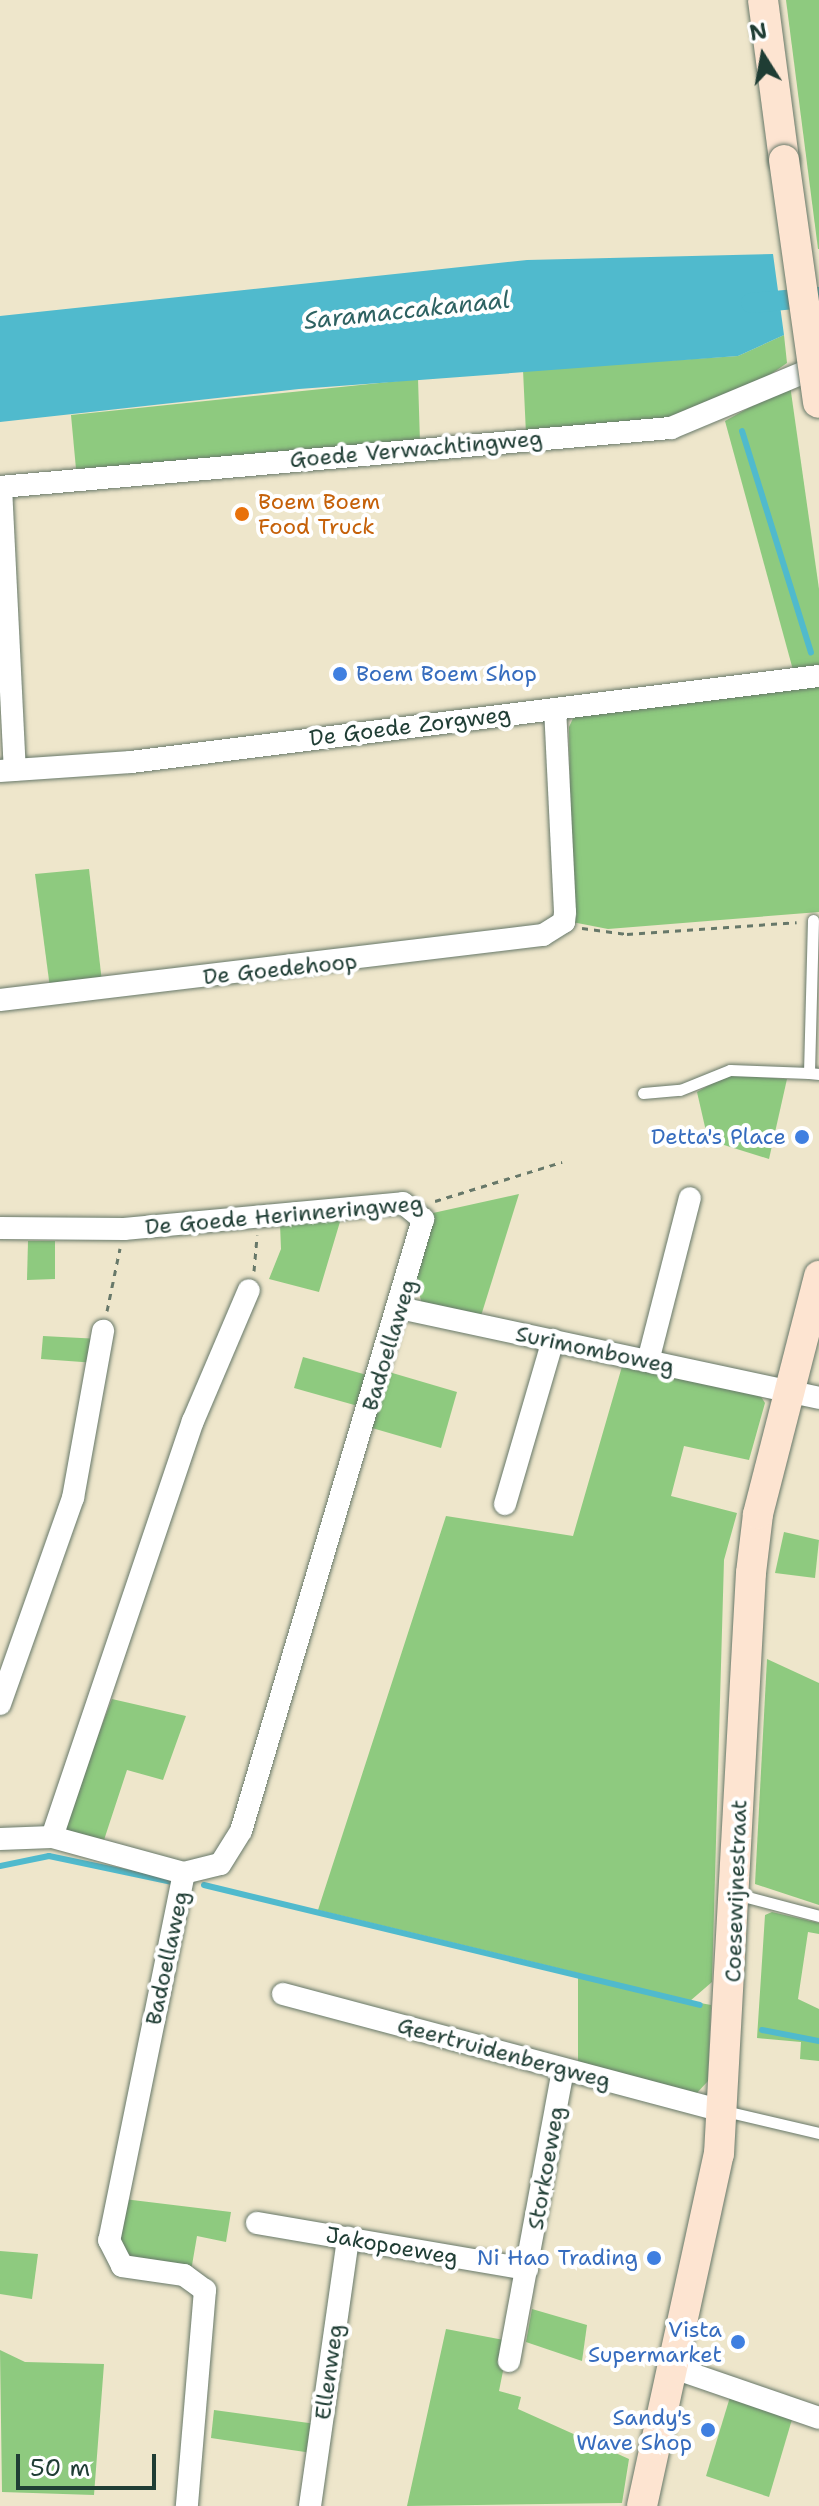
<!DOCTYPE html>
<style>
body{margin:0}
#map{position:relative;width:819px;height:2506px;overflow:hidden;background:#eee6cb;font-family:"Shantell Sans",sans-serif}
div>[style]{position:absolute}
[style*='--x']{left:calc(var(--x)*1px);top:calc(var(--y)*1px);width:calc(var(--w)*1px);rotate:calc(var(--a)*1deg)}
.green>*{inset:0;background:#8eca7f}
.water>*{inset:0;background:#50bacd}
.stream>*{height:6px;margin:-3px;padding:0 3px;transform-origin:3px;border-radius:3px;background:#50bacd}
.canal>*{height:20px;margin:-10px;padding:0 10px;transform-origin:10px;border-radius:10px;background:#50bacd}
.path>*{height:3px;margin-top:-1.5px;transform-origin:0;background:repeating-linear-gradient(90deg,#677869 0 6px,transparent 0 12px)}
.roads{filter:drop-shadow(0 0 2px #677869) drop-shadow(0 0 2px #677869)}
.service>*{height:11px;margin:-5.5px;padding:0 5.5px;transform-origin:5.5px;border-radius:5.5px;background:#fff}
.minor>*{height:22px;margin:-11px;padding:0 11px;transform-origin:11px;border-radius:11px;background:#fff}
.secondary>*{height:30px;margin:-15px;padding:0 15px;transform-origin:15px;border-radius:15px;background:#fde4d1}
.bridges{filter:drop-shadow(0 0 2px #677869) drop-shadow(0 0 2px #677869)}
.secondary-bridge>*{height:30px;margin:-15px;padding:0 15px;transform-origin:15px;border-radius:15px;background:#fde4d1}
.dots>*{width:22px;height:22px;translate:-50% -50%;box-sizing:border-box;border:4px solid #fff;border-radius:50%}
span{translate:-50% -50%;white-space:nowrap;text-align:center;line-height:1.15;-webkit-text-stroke:8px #fff;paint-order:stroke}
.street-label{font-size:22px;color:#1f3d34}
.food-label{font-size:22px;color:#c56008}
.left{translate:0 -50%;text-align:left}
.shop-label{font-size:22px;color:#366cbe}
.right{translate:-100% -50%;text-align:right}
.water-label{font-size:24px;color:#2e6262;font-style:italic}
.north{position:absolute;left:723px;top:16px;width:80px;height:80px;-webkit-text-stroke:6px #fff;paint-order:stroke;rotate:349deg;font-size:22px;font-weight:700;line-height:32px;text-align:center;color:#1f3d34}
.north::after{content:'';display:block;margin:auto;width:28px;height:36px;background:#1f3d34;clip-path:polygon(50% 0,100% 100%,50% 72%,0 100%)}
.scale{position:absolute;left:16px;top:2454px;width:140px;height:36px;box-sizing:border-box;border:4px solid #1f3d34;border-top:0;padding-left:10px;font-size:24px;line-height:28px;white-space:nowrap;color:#1f3d34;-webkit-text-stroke:6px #fff;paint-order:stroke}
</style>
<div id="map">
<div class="green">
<i style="clip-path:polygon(786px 0,819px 0,819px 249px,818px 249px)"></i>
<i style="clip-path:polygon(784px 335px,787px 363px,751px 388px,683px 418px,526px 434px,523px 370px,738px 356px)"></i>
<i style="clip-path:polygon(418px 379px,420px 443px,76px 469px,71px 415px)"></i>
<i style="clip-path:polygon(790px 385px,819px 589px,819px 670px,793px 670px,725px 421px)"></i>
<i style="clip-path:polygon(819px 680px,819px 912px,608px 929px,572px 922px,569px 727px,575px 714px)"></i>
<i style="clip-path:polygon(89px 869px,102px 982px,50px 988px,35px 874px)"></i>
<i style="clip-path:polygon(727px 1075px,787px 1079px,769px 1159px,708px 1140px,697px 1092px)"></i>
<i style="clip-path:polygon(519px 1194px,480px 1319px,422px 1305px,416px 1280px,433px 1213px)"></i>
<i style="clip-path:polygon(342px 1215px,319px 1292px,269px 1279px,281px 1249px,280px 1224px)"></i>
<i style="clip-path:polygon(28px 1241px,55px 1241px,55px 1279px,27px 1280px)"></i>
<i style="clip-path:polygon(43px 1336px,100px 1339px,96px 1363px,41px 1359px)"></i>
<i style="clip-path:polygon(303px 1357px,374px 1377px,365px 1408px,294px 1388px)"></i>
<i style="clip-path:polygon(623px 1363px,760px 1395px,765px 1403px,749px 1460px,684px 1446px,671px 1496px,737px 1513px,724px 1560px,712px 1982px,690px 2001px,711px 2005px,708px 2081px,695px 2095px,578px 2067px,578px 1973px,318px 1910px,446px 1516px,573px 1536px)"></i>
<i style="clip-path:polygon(389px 1372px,457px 1392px,441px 1448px,372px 1428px)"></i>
<i style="clip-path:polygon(784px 1532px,819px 1540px,815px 1578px,775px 1573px)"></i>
<i style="clip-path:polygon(767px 1659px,819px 1683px,819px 1905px,755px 1884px)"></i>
<i style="clip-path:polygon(112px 1699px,186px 1716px,163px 1780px,127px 1770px,104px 1840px,62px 1829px)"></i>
<i style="clip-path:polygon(772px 1912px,819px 1923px,819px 1934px,808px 1932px,798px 1999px,819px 2009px,819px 2061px,800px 2059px,801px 2042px,757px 2038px,765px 1915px)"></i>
<i style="clip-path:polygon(124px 2199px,231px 2212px,226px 2242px,197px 2236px,191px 2271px,137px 2265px,118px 2246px)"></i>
<i style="clip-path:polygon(0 2251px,38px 2254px,32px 2299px,0 2294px)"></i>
<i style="clip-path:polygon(532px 2309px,587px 2325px,582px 2361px,526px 2342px)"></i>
<i style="clip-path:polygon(446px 2329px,509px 2341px,499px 2391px,521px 2397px,518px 2409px,629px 2459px,622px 2503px,407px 2506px)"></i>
<i style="clip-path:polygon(0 2350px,25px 2362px,104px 2364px,94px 2495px,2px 2492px)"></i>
<i style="clip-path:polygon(730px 2397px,793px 2416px,769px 2497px,706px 2476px)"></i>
<i style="clip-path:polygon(214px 2410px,316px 2424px,312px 2453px,211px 2438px)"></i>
</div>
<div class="water">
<i style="clip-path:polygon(773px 254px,784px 335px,738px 356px,299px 389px,0 422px,0 316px,527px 260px)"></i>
</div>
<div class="stream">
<i style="--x:742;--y:431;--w:232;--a:72.7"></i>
<i style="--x:0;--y:1866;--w:50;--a:-11.5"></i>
<i style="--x:49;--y:1856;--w:126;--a:11.9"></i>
<i style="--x:204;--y:1885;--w:510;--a:13.6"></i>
<i style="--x:762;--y:2030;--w:58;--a:10.9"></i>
</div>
<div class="canal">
<i style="--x:751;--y:303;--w:68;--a:-5"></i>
</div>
<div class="path">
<i style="--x:582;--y:928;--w:45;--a:7.6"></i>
<i style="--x:627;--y:934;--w:170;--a:-4"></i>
<i style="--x:435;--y:1201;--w:133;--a:-17.1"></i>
<i style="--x:254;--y:1271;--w:36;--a:-85"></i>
<i style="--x:107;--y:1311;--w:64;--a:-78.3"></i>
</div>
<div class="roads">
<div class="service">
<i style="--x:813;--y:920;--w:153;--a:91.5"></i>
<i style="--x:809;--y:1073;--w:10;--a:6"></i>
<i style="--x:643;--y:1093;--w:37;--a:-5"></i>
<i style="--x:680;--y:1090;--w:54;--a:-21.8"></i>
<i style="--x:730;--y:1070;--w:79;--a:2.2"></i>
<i style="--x:736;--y:1894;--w:86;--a:14.8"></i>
<i style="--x:725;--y:2111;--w:97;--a:13.2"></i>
</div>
<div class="minor">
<i style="--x:0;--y:487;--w:674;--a:-5.03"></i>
<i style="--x:671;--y:428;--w:160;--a:-22.7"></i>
<i style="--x:1;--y:487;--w:283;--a:87.2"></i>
<i style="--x:0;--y:771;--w:131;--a:-3.9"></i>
<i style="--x:131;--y:762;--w:693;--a:-7.13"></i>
<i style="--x:0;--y:1000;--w:547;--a:-6.83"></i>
<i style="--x:543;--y:935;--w:25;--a:-32"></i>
<i style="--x:564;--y:922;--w:10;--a:-84"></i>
<i style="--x:565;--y:912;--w:202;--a:-92.8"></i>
<i style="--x:0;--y:1228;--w:124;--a:0.5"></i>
<i style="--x:124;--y:1229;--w:280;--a:-5.3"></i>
<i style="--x:403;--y:1203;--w:26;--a:39"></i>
<i style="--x:423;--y:1219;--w:638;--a:106.56"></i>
<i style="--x:241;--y:1831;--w:39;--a:122"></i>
<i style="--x:220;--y:1864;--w:37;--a:166"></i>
<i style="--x:184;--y:1873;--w:375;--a:101.5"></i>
<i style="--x:109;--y:2240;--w:29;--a:63"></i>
<i style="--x:122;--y:2266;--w:63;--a:8.3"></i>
<i style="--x:184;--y:2275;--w:26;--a:36"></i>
<i style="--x:205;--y:2290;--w:217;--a:94.8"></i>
<i style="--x:400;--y:1308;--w:429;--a:12.1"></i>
<i style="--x:648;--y:1361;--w:168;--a:-75.6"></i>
<i style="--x:505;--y:1504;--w:171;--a:-73.7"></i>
<i style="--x:0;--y:1704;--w:219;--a:-70.5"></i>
<i style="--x:73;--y:1498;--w:170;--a:-79.8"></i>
<i style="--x:52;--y:1837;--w:439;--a:-71.3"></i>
<i style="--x:193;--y:1421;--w:142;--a:-66.9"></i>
<i style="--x:0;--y:1839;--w:52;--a:-2.2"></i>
<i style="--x:52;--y:1837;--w:137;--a:15.3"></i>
<i style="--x:283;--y:1994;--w:456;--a:14.9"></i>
<i style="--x:257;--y:2223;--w:274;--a:9.7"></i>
<i style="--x:509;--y:2361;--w:296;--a:-79.5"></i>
<i style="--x:674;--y:2368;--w:153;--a:19"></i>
<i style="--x:310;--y:2506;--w:271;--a:-81.9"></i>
</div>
<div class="secondary">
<i style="--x:763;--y:0;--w:161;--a:82.5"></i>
<i style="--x:642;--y:2506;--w:360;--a:-77.7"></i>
<i style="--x:719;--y:2154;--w:582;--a:-86.85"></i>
<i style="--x:751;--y:1573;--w:59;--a:-83.2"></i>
<i style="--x:758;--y:1514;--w:246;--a:-75.6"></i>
</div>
</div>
<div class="bridges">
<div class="secondary-bridge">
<i style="--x:784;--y:160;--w:245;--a:82"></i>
</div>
</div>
<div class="dots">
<i style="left:242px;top:514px;background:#e8710a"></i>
<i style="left:340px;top:674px;background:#3f7fe0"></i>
<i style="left:802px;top:1137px;background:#3f7fe0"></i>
<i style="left:654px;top:2258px;background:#3f7fe0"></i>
<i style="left:738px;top:2342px;background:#3f7fe0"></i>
<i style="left:708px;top:2430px;background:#3f7fe0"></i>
</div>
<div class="street-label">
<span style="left:416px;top:449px;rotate:-5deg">Goede Verwachtingweg</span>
<span style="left:410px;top:726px;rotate:-7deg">De Goede Zorgweg</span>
<span style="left:280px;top:969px;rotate:-6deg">De Goedehoop</span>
<span style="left:284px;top:1215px;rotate:-5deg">De Goede Herinneringweg</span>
<span style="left:389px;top:1345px;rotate:-73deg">Badoellaweg</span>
<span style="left:595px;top:1350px;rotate:12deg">Surimomboweg</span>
<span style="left:736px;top:1891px;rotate:-88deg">Coesewijnestraat</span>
<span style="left:167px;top:1958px;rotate:-78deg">Badoellaweg</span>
<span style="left:504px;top:2053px;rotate:15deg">Geertruidenbergweg</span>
<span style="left:546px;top:2168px;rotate:-80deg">Storkoeweg</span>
<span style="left:392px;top:2246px;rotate:10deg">Jakopoeweg</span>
<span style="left:329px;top:2372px;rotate:-82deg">Ellenweg</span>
</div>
<div class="food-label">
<span class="left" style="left:258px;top:514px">Boem Boem<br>Food Truck</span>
</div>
<div class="shop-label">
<span class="left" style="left:356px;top:674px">Boem Boem Shop</span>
<span class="right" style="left:786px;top:1137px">Detta's Place</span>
<span class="right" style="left:638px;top:2258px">Ni Hao Trading</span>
<span class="right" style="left:722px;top:2342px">Vista<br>Supermarket</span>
<span class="right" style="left:692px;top:2430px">Sandy's<br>Wave Shop</span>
</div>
<div class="water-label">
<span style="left:407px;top:311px;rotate:-6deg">Saramaccakanaal</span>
</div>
<div class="north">N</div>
<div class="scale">50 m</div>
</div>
